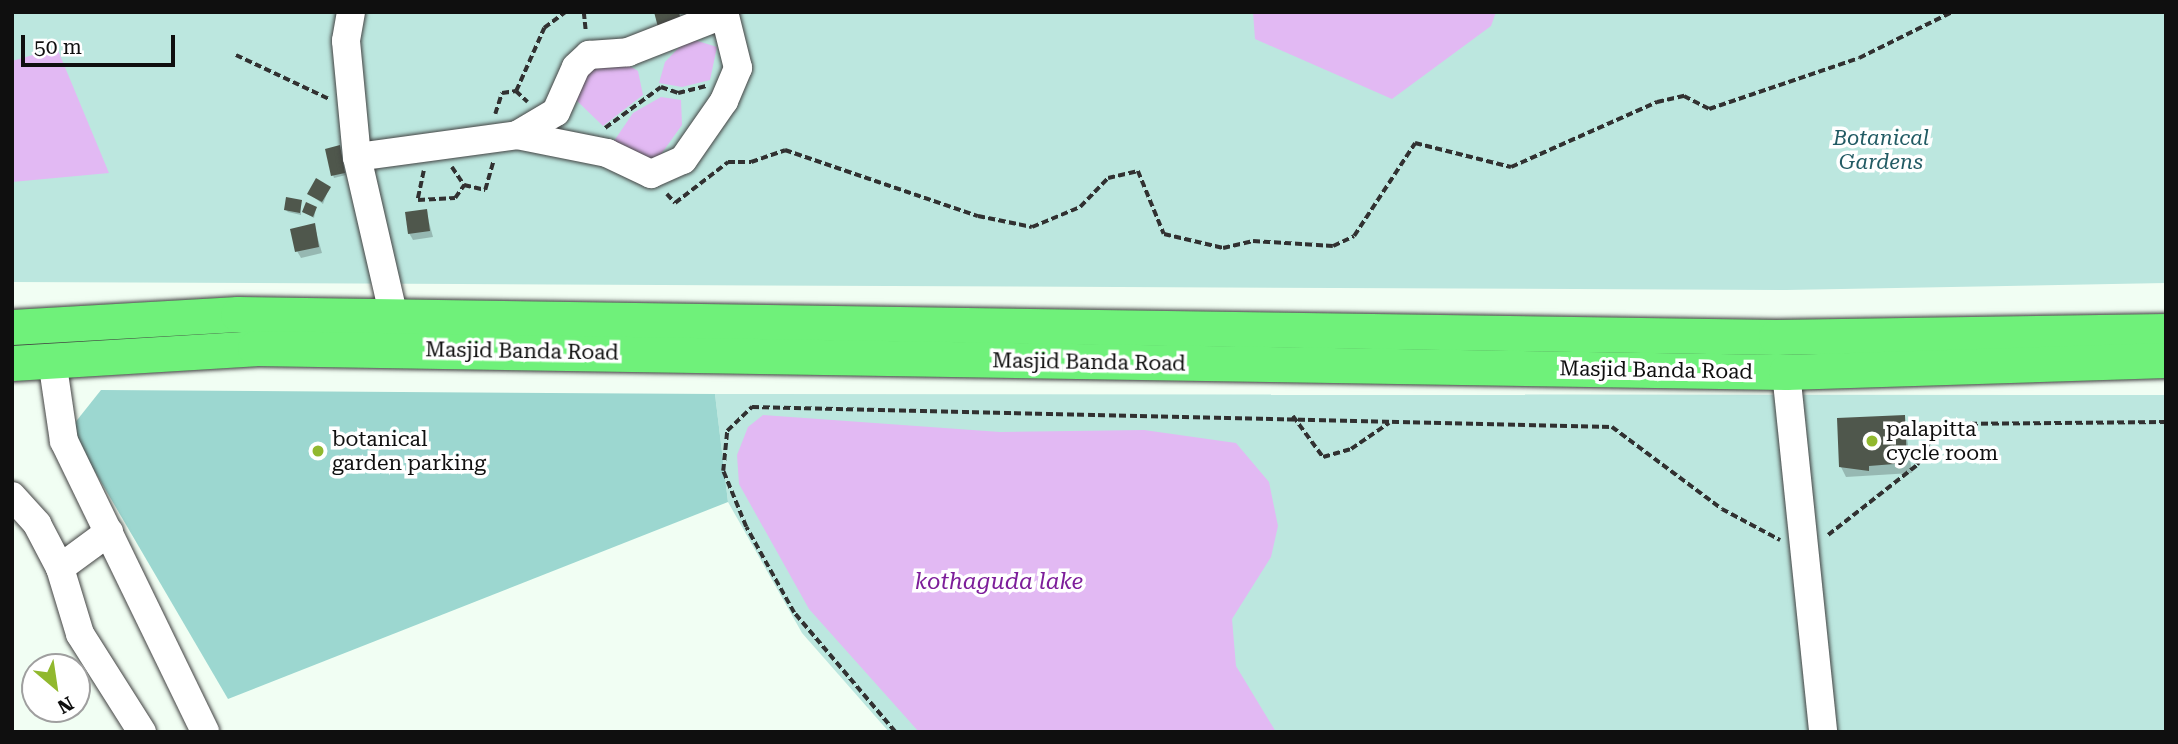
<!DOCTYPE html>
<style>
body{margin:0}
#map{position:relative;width:2178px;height:744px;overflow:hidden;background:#f1fef3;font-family:"Roboto Serif",serif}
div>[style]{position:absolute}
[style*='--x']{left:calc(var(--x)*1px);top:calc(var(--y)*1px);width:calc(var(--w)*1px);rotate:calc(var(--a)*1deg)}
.green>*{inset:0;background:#bce7df}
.forest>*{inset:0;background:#9cd7d0}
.water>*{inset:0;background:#e2b9f3}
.shadow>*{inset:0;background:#0003}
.building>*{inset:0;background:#4f574c}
.path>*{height:3.5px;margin-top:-1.75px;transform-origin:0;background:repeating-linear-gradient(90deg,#313131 0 7px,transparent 0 10.5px)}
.roads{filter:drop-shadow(0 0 2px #424242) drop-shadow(0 0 2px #424242)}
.minor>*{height:28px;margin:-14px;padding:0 14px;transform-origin:14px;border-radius:14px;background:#fff}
.major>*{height:35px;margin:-17.5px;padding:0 17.5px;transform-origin:17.5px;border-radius:17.5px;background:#6ff17a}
.dots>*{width:19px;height:19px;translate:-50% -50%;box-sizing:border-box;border:4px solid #fff;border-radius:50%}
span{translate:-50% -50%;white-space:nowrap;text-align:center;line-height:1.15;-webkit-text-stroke:7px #fff;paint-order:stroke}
.park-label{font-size:21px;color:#225b64;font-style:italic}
.street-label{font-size:21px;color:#0f0f0f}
.poi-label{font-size:21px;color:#0f0f0f}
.left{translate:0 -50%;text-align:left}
.water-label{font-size:23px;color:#7d1e9a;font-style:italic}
.frame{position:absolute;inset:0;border:14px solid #0f0f0f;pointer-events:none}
.north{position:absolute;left:21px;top:653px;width:70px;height:70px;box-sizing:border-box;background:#fff;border:2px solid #9f9f9f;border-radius:50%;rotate:151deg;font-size:19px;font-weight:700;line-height:28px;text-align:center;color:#0f0f0f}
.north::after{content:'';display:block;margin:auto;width:24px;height:32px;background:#91b82e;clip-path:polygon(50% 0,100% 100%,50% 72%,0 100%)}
.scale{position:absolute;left:21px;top:35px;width:154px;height:32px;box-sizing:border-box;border:4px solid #0f0f0f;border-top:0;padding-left:9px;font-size:21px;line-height:24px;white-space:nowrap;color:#0f0f0f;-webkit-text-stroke:5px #fff;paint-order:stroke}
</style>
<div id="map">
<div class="green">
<i style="clip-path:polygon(12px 12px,2166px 12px,2166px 283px,1786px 290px,12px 282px)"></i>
<i style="clip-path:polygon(715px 394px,2166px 395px,2166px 732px,889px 732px,802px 633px,728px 502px)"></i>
</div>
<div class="forest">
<i style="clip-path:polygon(101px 390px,715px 394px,728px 502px,228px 699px,70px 429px)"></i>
</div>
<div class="water">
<i style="clip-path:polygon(1253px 12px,1496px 12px,1491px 26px,1392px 99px,1255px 39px)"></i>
<i style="clip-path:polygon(688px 38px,717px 47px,710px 80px,682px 87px,659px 83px,665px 62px)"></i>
<i style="clip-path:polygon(57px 48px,109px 173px,12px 182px,12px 61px)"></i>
<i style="clip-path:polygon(621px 61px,638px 71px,643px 95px,603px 126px,574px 98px,589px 66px)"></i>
<i style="clip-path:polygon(661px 97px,681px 100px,682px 125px,654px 164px,629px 160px,614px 141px,633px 113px)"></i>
<i style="clip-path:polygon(763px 415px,1000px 432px,1144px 430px,1236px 443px,1269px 482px,1278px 526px,1271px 557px,1232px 619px,1236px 666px,1276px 732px,919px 732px,809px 609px,739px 484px,737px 455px,748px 427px)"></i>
</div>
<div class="shadow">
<i style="clip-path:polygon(340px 150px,346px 175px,334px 178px,333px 175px)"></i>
<i style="clip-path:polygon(329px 188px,323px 204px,309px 194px)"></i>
<i style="clip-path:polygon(301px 201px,301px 215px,288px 212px,286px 210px)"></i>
<i style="clip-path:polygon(316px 208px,314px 218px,304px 212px)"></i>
<i style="clip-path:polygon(426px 211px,433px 237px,413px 240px,409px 233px)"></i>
<i style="clip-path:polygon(314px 225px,322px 253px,301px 258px,297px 251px)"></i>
<i style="clip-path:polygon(1904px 417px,1912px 473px,1846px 477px,1841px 467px)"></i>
</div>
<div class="building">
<i style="clip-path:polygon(654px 12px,679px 12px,681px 21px,658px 27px)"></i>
<i style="clip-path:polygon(340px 145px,345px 173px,331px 176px,325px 149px)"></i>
<i style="clip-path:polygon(316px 178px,331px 187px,322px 202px,307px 194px)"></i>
<i style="clip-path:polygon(286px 197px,302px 200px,300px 213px,284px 210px)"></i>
<i style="clip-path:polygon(306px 202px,317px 207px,313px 217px,302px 212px)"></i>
<i style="clip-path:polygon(427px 209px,430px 231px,408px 234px,405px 212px)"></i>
<i style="clip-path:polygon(315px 223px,319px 247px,295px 252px,290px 229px)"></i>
<i style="clip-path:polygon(1905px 415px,1907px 463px,1869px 466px,1869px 471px,1839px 467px,1837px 418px)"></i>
</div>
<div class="path">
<i style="--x:584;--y:12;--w:19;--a:84"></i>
<i style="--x:236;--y:55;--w:103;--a:25.3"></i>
<i style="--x:516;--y:91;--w:69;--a:-66"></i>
<i style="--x:544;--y:28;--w:26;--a:-37"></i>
<i style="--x:495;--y:114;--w:22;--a:-72"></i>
<i style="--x:502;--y:93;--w:14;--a:-8"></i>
<i style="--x:516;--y:91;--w:16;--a:43"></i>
<i style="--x:605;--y:128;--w:69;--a:-36.2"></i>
<i style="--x:661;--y:87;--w:18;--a:19"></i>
<i style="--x:678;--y:93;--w:29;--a:-14"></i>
<i style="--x:452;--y:167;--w:22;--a:56"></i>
<i style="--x:424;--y:171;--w:30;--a:102"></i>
<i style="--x:418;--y:200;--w:37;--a:-3"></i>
<i style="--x:455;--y:198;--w:16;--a:-55"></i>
<i style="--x:464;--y:185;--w:22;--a:13"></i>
<i style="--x:485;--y:190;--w:29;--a:-74"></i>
<i style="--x:667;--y:194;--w:12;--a:48"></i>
<i style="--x:675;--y:203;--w:67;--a:-37.7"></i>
<i style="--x:728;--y:162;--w:23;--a:0"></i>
<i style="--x:751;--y:162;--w:36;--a:-19"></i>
<i style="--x:785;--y:150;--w:204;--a:18.9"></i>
<i style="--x:978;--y:216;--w:55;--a:11.5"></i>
<i style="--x:1032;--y:227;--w:52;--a:-22.6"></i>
<i style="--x:1080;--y:207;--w:40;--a:-46"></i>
<i style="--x:1108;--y:178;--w:31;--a:-13"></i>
<i style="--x:1138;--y:171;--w:68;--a:67.6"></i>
<i style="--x:1164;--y:234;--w:61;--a:13.3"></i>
<i style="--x:1223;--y:248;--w:31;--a:-13"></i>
<i style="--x:1253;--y:241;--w:80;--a:3.6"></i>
<i style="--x:1333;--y:246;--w:23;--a:-25"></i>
<i style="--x:1354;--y:236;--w:111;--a:-56.7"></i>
<i style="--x:1415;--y:143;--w:99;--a:14"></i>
<i style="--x:1511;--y:167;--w:160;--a:-24"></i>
<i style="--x:1657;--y:102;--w:28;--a:-13"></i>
<i style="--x:1684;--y:96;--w:28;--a:27"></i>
<i style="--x:1709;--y:109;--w:158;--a:-18.8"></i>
<i style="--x:1859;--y:58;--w:104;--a:-26.3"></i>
<i style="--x:1293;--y:416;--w:51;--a:53.8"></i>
<i style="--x:1323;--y:457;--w:29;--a:-16"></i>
<i style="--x:1351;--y:449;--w:46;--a:-34.4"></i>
<i style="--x:1828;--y:535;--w:113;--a:-38.2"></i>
<i style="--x:1917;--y:465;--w:47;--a:-61.8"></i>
<i style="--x:1939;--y:424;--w:227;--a:-0.5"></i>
<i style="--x:895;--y:732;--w:156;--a:-130.3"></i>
<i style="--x:794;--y:613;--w:98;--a:-119.2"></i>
<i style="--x:746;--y:527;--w:61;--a:-112.3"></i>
<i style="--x:723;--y:471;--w:40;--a:-84.3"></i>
<i style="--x:727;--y:431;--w:35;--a:-44"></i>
<i style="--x:752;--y:407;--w:860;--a:1.33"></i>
<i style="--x:1612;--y:427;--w:137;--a:36.7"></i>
<i style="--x:1722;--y:509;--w:66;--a:28.1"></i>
</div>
<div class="roads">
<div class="minor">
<i style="--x:351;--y:12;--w:29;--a:100"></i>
<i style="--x:346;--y:41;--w:117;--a:84.6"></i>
<i style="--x:357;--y:157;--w:164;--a:77"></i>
<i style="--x:517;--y:135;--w:45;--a:-30.5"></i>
<i style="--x:556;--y:112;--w:49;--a:-66"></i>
<i style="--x:576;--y:67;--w:18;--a:-43"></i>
<i style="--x:589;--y:55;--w:39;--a:-4"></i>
<i style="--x:628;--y:52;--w:104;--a:-21.4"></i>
<i style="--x:357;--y:157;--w:162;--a:-7.8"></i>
<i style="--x:517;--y:135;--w:92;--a:11.3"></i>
<i style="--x:607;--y:153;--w:49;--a:25.5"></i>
<i style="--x:651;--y:174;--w:35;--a:-24"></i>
<i style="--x:683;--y:160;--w:72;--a:-55.2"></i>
<i style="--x:724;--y:101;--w:36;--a:-67"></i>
<i style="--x:738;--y:68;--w:58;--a:-104"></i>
<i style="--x:52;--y:360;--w:82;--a:81.6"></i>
<i style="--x:64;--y:441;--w:323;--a:64.1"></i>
<i style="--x:1786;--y:372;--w:362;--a:84.1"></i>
<i style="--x:12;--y:496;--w:38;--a:48"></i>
<i style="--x:37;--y:524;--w:50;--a:62.4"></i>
<i style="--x:60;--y:568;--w:69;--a:73.1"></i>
<i style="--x:80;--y:634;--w:116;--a:57.7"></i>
<i style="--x:60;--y:568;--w:61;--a:-36.3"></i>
</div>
<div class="major">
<i style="--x:12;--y:327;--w:226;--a:-3.3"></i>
<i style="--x:238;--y:314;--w:1538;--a:0.86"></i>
<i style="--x:1776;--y:337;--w:390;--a:-0.9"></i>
<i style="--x:12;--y:363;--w:243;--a:-3.5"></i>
<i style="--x:255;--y:348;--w:1531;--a:0.9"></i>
<i style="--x:1786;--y:372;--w:380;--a:-1.8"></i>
</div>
</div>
<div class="dots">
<i style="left:1872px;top:441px;background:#91b82e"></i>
<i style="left:318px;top:451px;background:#91b82e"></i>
</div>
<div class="park-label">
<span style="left:1881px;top:150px">Botanical<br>Gardens</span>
</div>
<div class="street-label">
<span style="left:522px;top:351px;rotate:1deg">Masjid Banda Road</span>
<span style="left:1089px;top:362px;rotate:1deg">Masjid Banda Road</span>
<span style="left:1656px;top:370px;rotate:1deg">Masjid Banda Road</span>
</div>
<div class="poi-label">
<span class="left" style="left:1886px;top:441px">palapitta<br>cycle room</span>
<span class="left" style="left:332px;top:451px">botanical<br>garden parking</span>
</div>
<div class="water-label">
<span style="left:999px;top:582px">kothaguda lake</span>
</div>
<div class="frame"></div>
<div class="north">N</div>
<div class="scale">50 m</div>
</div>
